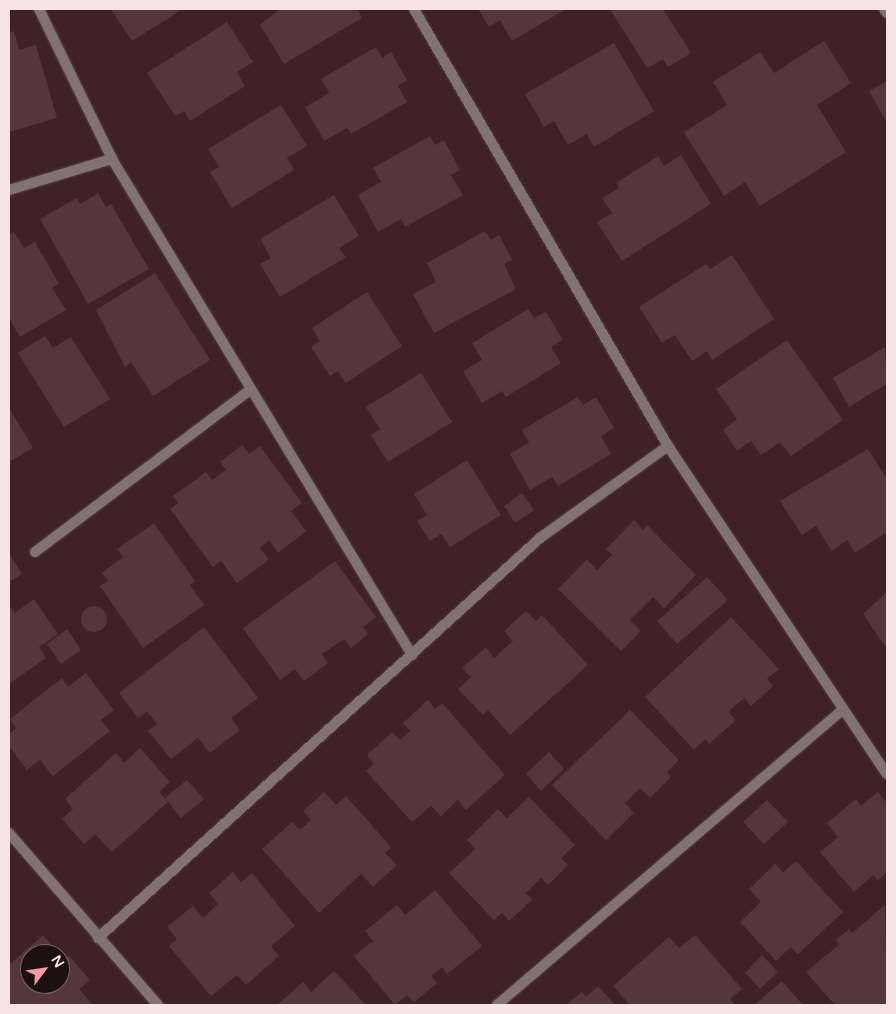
<!DOCTYPE html>
<style>
body{margin:0}
#map{position:relative;width:896px;height:1014px;overflow:hidden;background:#3e2225;font-family:"Varela Round",sans-serif}
div>[style]{position:absolute}
[style*='--x']{left:calc(var(--x)*1px);top:calc(var(--y)*1px);width:calc(var(--w)*1px);rotate:calc(var(--a)*1deg)}
.building>*{inset:0;background:#55373a}
.round{border-radius:50%}
.roads{filter:drop-shadow(0 0 1px #5c4144) drop-shadow(0 0 1px #5c4144)}
.street>*{height:10px;margin:-5px;padding:0 5px;transform-origin:5px;border-radius:5px;background:#827273}
span{translate:-50% -50%;white-space:nowrap;text-align:center;line-height:1.15;-webkit-text-stroke:5px #1d1011;paint-order:stroke}
.frame{position:absolute;inset:0;border:10px solid #f8e4e5;pointer-events:none}
.north{position:absolute;left:20px;top:944px;width:50px;height:50px;box-sizing:border-box;background:#1d1011;border:1px solid #756566;border-radius:50%;rotate:59deg;font-size:14px;font-weight:700;line-height:20px;text-align:center;color:#f8e4e5}
.north::after{content:'';display:block;margin:auto;width:18px;height:22px;background:#f49aa3;clip-path:polygon(50% 0,100% 100%,50% 72%,0 100%)}
</style>
<div id="map">
<div class="building">
<i style="clip-path:polygon(111px 9px,183px 9px,132px 41px)"></i>
<i style="clip-path:polygon(280px 9px,357px 9px,362px 18px,284px 64px,260px 25px)"></i>
<i style="clip-path:polygon(478px 9px,566px 9px,512px 41px,500px 20px,489px 27px)"></i>
<i style="clip-path:polygon(610px 9px,663px 9px,691px 53px,668px 67px,663px 59px,647px 68px)"></i>
<i style="clip-path:polygon(227px 22px,253px 62px,237px 72px,245px 86px,190px 121px,184px 111px,175px 116px,147px 73px)"></i>
<i style="clip-path:polygon(14px 31px,19px 50px,36px 45px,57px 118px,9px 132px,9px 33px)"></i>
<i style="clip-path:polygon(824px 41px,851px 83px,817px 105px,846px 152px,760px 206px,745px 182px,724px 196px,684px 132px,727px 105px,713px 82px,760px 52px,774px 73px)"></i>
<i style="clip-path:polygon(614px 43px,654px 111px,594px 147px,587px 134px,568px 145px,554px 121px,544px 127px,525px 94px)"></i>
<i style="clip-path:polygon(376px 47px,382px 58px,391px 52px,407px 80px,398px 86px,407px 102px,351px 134px,347px 128px,324px 141px,305px 107px,329px 93px,321px 79px)"></i>
<i style="clip-path:polygon(887px 81px,887px 123px,869px 91px)"></i>
<i style="clip-path:polygon(281px 105px,307px 146px,287px 158px,294px 170px,232px 208px,210px 172px,219px 167px,208px 149px)"></i>
<i style="clip-path:polygon(430px 136px,435px 145px,444px 140px,460px 170px,451px 175px,463px 195px,405px 227px,401px 219px,378px 232px,358px 195px,381px 182px,373px 168px)"></i>
<i style="clip-path:polygon(681px 155px,711px 204px,622px 261px,597px 222px,612px 213px,602px 198px,619px 188px,616px 183px,658px 156px,664px 166px)"></i>
<i style="clip-path:polygon(98px 193px,106px 207px,111px 204px,149px 269px,88px 304px,40px 219px,77px 198px,80px 204px)"></i>
<i style="clip-path:polygon(334px 195px,359px 236px,339px 248px,346px 257px,280px 297px,260px 264px,271px 258px,260px 239px)"></i>
<i style="clip-path:polygon(485px 231px,491px 240px,499px 235px,512px 260px,504px 264px,516px 289px,434px 333px,413px 294px,436px 282px,427px 263px)"></i>
<i style="clip-path:polygon(14px 232px,24px 248px,35px 242px,59px 284px,52px 288px,66px 310px,20px 337px,9px 318px,9px 235px)"></i>
<i style="clip-path:polygon(732px 255px,774px 319px,712px 360px,707px 351px,692px 361px,675px 335px,662px 343px,639px 307px,706px 264px,710px 269px)"></i>
<i style="clip-path:polygon(155px 273px,210px 360px,153px 396px,131px 362px,125px 367px,96px 310px)"></i>
<i style="clip-path:polygon(367px 292px,402px 346px,346px 383px,338px 371px,330px 376px,311px 347px,320px 341px,312px 328px)"></i>
<i style="clip-path:polygon(528px 309px,534px 318px,546px 312px,563px 340px,551px 347px,561px 363px,506px 397px,502px 391px,482px 403px,463px 371px,482px 360px,472px 343px)"></i>
<i style="clip-path:polygon(45px 336px,53px 348px,71px 337px,110px 399px,64px 427px,18px 353px)"></i>
<i style="clip-path:polygon(787px 340px,843px 420px,791px 456px,780px 442px,761px 455px,751px 441px,737px 451px,723px 430px,737px 419px,716px 389px)"></i>
<i style="clip-path:polygon(885px 347px,887px 384px,849px 407px,833px 378px)"></i>
<i style="clip-path:polygon(421px 373px,452px 422px,388px 462px,371px 435px,380px 429px,366px 407px)"></i>
<i style="clip-path:polygon(578px 397px,583px 405px,596px 397px,614px 428px,601px 436px,611px 454px,558px 486px,552px 477px,530px 490px,510px 454px,529px 442px,522px 430px)"></i>
<i style="clip-path:polygon(9px 408px,33px 448px,9px 462px)"></i>
<i style="clip-path:polygon(242px 445px,249px 454px,260px 446px,302px 503px,291px 511px,306px 531px,278px 553px,269px 540px,260px 548px,269px 560px,237px 583px,221px 561px,213px 567px,170px 509px,178px 503px,173px 496px,206px 472px,212px 480px,226px 470px,220px 462px)"></i>
<i style="clip-path:polygon(868px 449px,887px 479px,887px 532px,855px 553px,847px 540px,832px 551px,816px 526px,802px 535px,780px 501px)"></i>
<i style="clip-path:polygon(467px 460px,501px 515px,450px 547px,441px 534px,430px 541px,417px 521px,427px 515px,414px 494px)"></i>
<i style="clip-path:polygon(522px 493px,534px 510px,515px 523px,504px 506px)"></i>
<i style="clip-path:polygon(634px 520px,643px 530px,647px 525px,696px 575px,664px 608px,653px 597px,630px 620px,641px 631px,621px 651px,558px 589px,587px 559px,597px 570px,612px 555px,606px 549px)"></i>
<i style="clip-path:polygon(154px 523px,195px 581px,190px 585px,204px 605px,143px 648px,100px 586px,108px 581px,102px 573px,123px 557px,117px 549px)"></i>
<i style="clip-path:polygon(9px 553px,22px 574px,9px 582px)"></i>
<i style="clip-path:polygon(335px 561px,376px 617px,363px 627px,368px 634px,351px 648px,344px 639px,322px 654px,328px 663px,304px 681px,295px 669px,280px 680px,243px 628px)"></i>
<i style="clip-path:polygon(707px 577px,728px 600px,677px 644px,657px 621px)"></i>
<i style="clip-path:polygon(887px 592px,887px 645px,885px 646px,863px 614px)"></i>
<i style="clip-path:polygon(34px 599px,58px 634px,39px 647px,46px 658px,9px 684px,9px 605px,15px 613px)"></i>
<i class="round" style="left:81px;top:606px;width:26px;height:26px"></i>
<i style="clip-path:polygon(526px 611px,536px 621px,542px 615px,588px 665px,510px 735px,488px 710px,483px 715px,458px 689px,471px 677px,462px 668px,486px 647px,494px 658px,513px 641px,504px 631px)"></i>
<i style="clip-path:polygon(731px 617px,779px 669px,767px 679px,773px 686px,751px 706px,744px 698px,728px 712px,736px 720px,709px 744px,705px 739px,694px 750px,645px 697px)"></i>
<i style="clip-path:polygon(204px 627px,258px 698px,231px 718px,240px 730px,210px 753px,198px 738px,171px 759px,148px 731px,157px 724px,147px 711px,138px 718px,119px 693px)"></i>
<i style="clip-path:polygon(67px 629px,81px 650px,61px 664px,47px 644px)"></i>
<i style="clip-path:polygon(86px 673px,114px 710px,101px 720px,110px 731px,53px 776px,40px 760px,27px 770px,9px 746px,9px 734px,16px 728px,10px 719px,62px 678px,68px 687px)"></i>
<i style="clip-path:polygon(428px 700px,435px 709px,442px 703px,505px 775px,466px 810px,458px 800px,441px 816px,431px 806px,412px 822px,366px 771px,374px 764px,367px 755px,392px 732px,400px 740px,410px 731px,403px 723px)"></i>
<i style="clip-path:polygon(630px 710px,679px 760px,667px 772px,671px 777px,650px 798px,640px 788px,625px 803px,634px 813px,606px 840px,552px 785px)"></i>
<i style="clip-path:polygon(140px 748px,170px 782px,159px 792px,168px 802px,112px 852px,95px 834px,84px 844px,62px 819px,73px 809px,65px 799px,116px 753px,124px 763px)"></i>
<i style="clip-path:polygon(549px 752px,564px 769px,541px 791px,526px 774px)"></i>
<i style="clip-path:polygon(187px 780px,204px 799px,181px 818px,165px 798px)"></i>
<i style="clip-path:polygon(324px 792px,336px 805px,346px 796px,391px 847px,385px 853px,397px 865px,373px 887px,361px 874px,319px 913px,262px 849px,292px 822px,300px 830px,311px 820px,303px 811px)"></i>
<i style="clip-path:polygon(878px 792px,887px 803px,887px 872px,878px 880px,873px 875px,854px 892px,820px 852px,838px 837px,827px 823px,856px 799px,861px 806px)"></i>
<i style="clip-path:polygon(529px 797px,575px 845px,561px 858px,568px 865px,548px 885px,541px 878px,526px 893px,532px 900px,509px 921px,502px 913px,494px 920px,449px 873px,475px 849px,467px 840px,498px 809px,507px 818px)"></i>
<i style="clip-path:polygon(767px 800px,788px 822px,764px 844px,743px 822px)"></i>
<i style="clip-path:polygon(796px 861px,843px 912px,798px 954px,791px 947px,776px 961px,740px 922px,761px 902px,749px 889px,775px 864px,783px 872px)"></i>
<i style="clip-path:polygon(233px 872px,241px 882px,252px 873px,295px 926px,271px 946px,279px 956px,246px 985px,237px 975px,211px 996px,169px 946px,177px 939px,167px 927px,193px 906px,203px 918px,218px 904px,209px 893px)"></i>
<i style="clip-path:polygon(435px 890px,482px 946px,447px 974px,442px 967px,431px 976px,437px 983px,414px 1002px,407px 995px,395px 1005px,354px 956px,373px 941px,365px 931px,397px 905px,405px 915px)"></i>
<i style="clip-path:polygon(885px 905px,887px 1005px,835px 1005px,806px 972px,840px 944px,836px 940px,849px 929px,852px 933px)"></i>
<i style="clip-path:polygon(43px 935px,59px 954px,30px 954px,30px 984px,60px 984px,60px 955px,64px 960px,69px 956px,90px 980px,79px 989px,93px 1005px,9px 1005px,9px 965px)"></i>
<i style="clip-path:polygon(695px 935px,742px 989px,730px 999px,735px 1005px,630px 1005px,613px 986px,669px 937px,679px 948px)"></i>
<i style="clip-path:polygon(762px 955px,778px 972px,760px 989px,745px 973px)"></i>
<i style="clip-path:polygon(334px 971px,366px 1005px,277px 1005px,303px 982px,311px 992px)"></i>
<i style="clip-path:polygon(782px 981px,803px 1005px,754px 1005px)"></i>
<i style="clip-path:polygon(598px 986px,615px 1005px,566px 1005px,582px 992px,586px 997px)"></i>
</div>
<div class="roads">
<div class="street">
<i style="--x:39;--y:9;--w:167;--a:64"></i>
<i style="--x:112;--y:159;--w:580;--a:58.83"></i>
<i style="--x:414;--y:9;--w:505;--a:59.83"></i>
<i style="--x:668;--y:446;--w:394;--a:56.3"></i>
<i style="--x:884;--y:9;--w:5;--a:53"></i>
<i style="--x:9;--y:190;--w:108;--a:-16.8"></i>
<i style="--x:35;--y:552;--w:268;--a:-37"></i>
<i style="--x:9;--y:833;--w:228;--a:49.1"></i>
<i style="--x:98;--y:938;--w:596;--a:-42.14"></i>
<i style="--x:540;--y:538;--w:158;--a:-35.7"></i>
<i style="--x:497;--y:1005;--w:453;--a:-40.5"></i>
</div>
</div>
<div class="frame"></div>
<div class="north">N</div>
</div>
